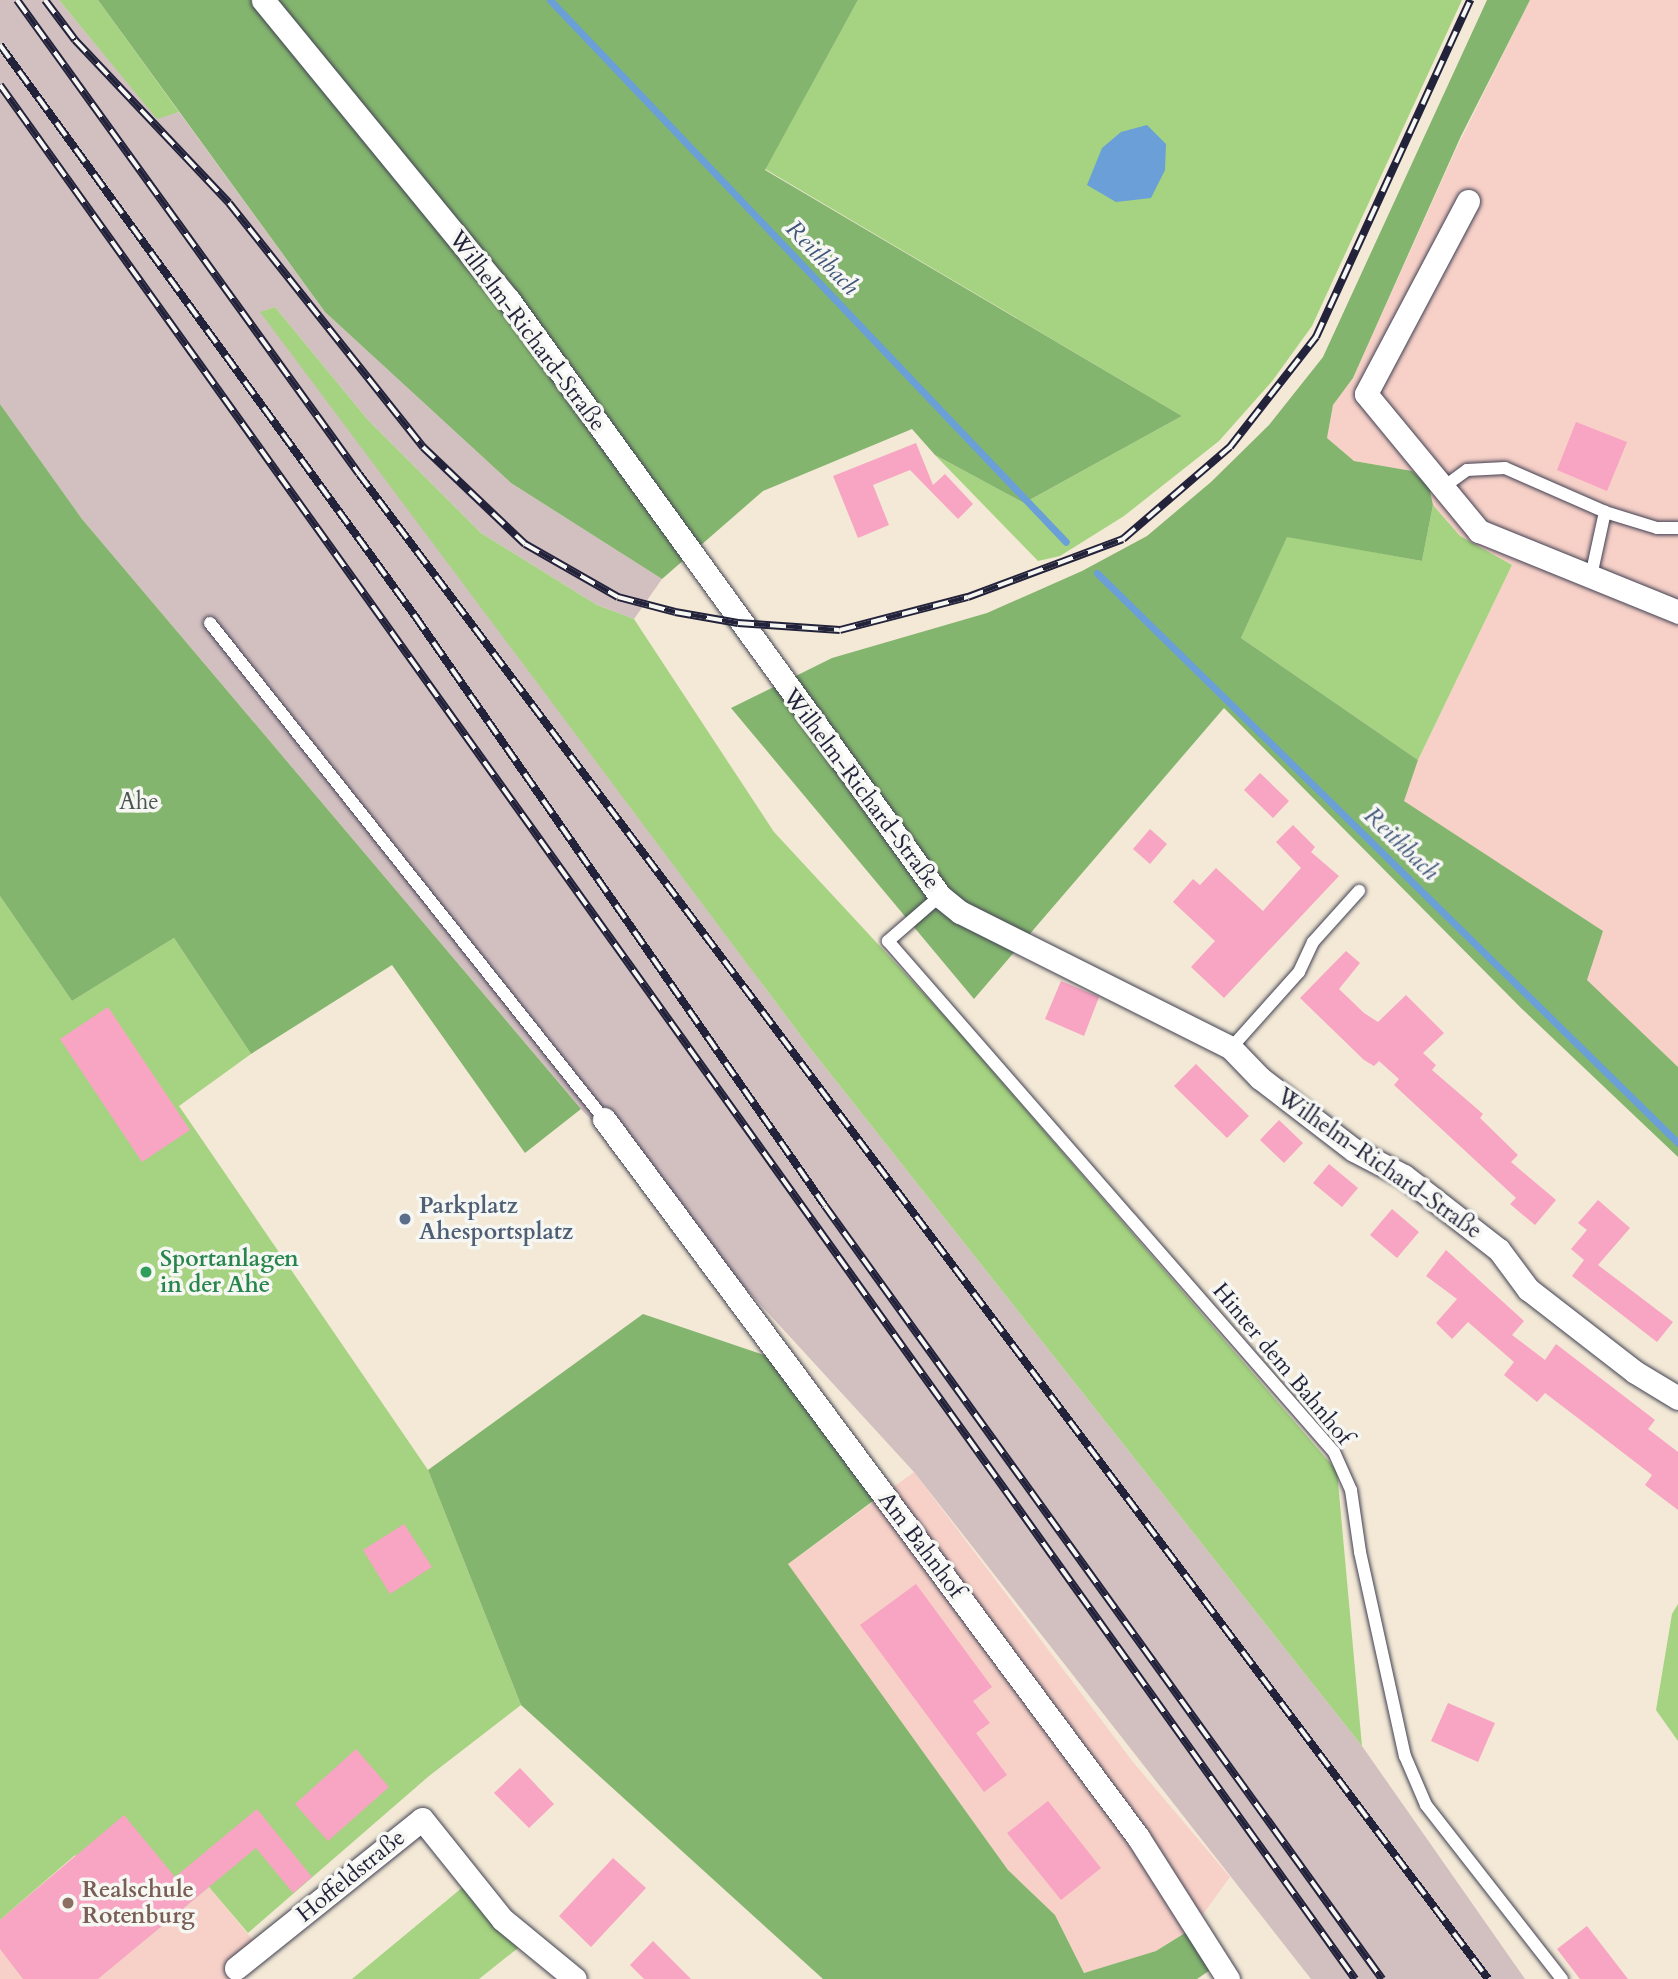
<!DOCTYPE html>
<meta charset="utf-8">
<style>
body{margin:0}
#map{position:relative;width:1678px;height:1979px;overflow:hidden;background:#f3e9d6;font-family:Cardo,serif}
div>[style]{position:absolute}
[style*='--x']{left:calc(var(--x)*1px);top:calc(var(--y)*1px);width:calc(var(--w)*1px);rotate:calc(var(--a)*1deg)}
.built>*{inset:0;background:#f7d1c8}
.industrial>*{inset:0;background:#d2bfc0}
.green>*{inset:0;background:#a5d381}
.forest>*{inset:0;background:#84b56f}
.water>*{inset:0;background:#6a9fd7}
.stream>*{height:7px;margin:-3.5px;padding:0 3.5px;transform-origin:3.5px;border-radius:3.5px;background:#6a9fd7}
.building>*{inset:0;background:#f8a4c3}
.roads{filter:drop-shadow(0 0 2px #414052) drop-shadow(0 0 2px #414052)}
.lane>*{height:12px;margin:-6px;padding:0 6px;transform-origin:6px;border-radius:6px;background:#fff}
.street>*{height:23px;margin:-11.5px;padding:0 11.5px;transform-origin:11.5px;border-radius:11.5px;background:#fff}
.rail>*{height:8px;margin-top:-4px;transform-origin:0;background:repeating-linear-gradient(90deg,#f6f6f2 0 16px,#22223b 0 32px);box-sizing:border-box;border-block:2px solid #22223b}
.dots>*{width:19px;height:19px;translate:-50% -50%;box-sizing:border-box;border:4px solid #f6f6f2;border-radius:50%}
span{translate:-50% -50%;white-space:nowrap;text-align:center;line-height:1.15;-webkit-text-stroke:7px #f6f6f2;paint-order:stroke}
.street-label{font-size:23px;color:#22223b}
.park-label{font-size:23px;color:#495750}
.service-label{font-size:23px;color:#4e5e75;font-weight:700}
.left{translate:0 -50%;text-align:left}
.leisure-label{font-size:23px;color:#27864d;font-weight:700}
.education-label{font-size:23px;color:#785e54;font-weight:700}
.water-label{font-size:24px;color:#3f5479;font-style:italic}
</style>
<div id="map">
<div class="built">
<i style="clip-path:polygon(1530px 0,1678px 0,1678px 1067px,1586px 980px,1603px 931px,1403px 801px,1418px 760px,1512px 565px,1460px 536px,1433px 505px,1429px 486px,1412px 471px,1354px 461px,1327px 438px,1333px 405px,1353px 378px,1457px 147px)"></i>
<i style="clip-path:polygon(914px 1472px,1133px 1762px,1230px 1877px,1193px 1928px,1156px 1951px,1084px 1973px,1055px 1915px,1008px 1870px,788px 1564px)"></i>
<i style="clip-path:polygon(75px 1855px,146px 1939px,209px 1887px,256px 1944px,227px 1969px,234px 1979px,0 1979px,0 1920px)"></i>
</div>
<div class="industrial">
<i style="clip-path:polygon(0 0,59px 0,157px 118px,179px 112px,325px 312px,511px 483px,662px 579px,634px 619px,597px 605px,481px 533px,368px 420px,275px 307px,261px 312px,810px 1048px,1362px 1746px,1525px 1979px,1311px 1979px,914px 1472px,581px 1109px,82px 519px,0 404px)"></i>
</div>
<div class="green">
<i style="clip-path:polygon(59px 0,98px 0,179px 112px,157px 119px)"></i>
<i style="clip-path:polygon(858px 0,1462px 0,1312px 326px,1273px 380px,1219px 441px,1124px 516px,1060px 556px,1038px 561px,935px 455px,1024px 503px,1182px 416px,765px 169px)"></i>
<i style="clip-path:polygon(275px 307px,368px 420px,481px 533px,597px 605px,634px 619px,774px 832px,952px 1024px,1337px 1471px,1362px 1746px,810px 1048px,260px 312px)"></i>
<i style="clip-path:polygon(1433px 505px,1460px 536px,1512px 565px,1418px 760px,1241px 638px,1287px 536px,1422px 561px)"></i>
<i style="clip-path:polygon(0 896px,72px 1001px,174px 938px,251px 1054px,179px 1106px,428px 1470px,521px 1705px,429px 1776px,248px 1933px,209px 1887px,146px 1939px,75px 1855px,0 1920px)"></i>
<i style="clip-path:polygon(1678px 1604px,1678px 1741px,1656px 1710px,1672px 1614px)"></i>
<i style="clip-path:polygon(463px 1887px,518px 1948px,479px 1979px,352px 1979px)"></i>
</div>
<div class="forest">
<i style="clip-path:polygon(98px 0,858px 0,765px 170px,1182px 416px,1024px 503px,935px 455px,912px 429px,763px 491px,662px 579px,511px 483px,325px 312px)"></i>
<i style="clip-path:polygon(1487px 0,1530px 0,1461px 136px,1353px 378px,1333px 405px,1327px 438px,1354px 461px,1412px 471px,1429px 486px,1433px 505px,1422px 561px,1287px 537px,1241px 638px,1418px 760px,1404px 801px,1603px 931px,1587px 980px,1678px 1067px,1678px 1157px,1521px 1008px,1224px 708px,974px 999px,731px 708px,832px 658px,987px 613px,1082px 571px,1147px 536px,1211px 482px,1269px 425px,1323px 357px)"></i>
<i style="clip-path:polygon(0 404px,82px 519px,581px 1109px,525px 1153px,392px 965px,251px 1054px,174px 938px,72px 1001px,0 896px)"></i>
<i style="clip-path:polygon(643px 1314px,773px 1358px,877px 1498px,788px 1564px,1008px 1870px,1055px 1915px,1084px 1973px,1156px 1951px,1193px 1928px,1219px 1964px,1197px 1979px,823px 1979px,521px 1705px,428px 1470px)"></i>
</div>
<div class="water">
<i style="clip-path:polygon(1147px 125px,1166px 144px,1165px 170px,1151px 198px,1116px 202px,1087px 185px,1102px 148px,1121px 132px)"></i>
</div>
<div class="stream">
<i style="--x:550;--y:0;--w:748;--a:46.41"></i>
<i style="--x:1097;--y:573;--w:814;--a:44.45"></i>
</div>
<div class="building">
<i style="clip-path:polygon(1576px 422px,1627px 442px,1607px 491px,1557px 470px)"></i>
<i style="clip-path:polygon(916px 443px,933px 485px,945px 474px,973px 504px,958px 519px,910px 470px,873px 485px,889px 525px,858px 538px,833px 476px)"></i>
<i style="clip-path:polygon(1260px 773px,1289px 801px,1273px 818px,1244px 790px)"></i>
<i style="clip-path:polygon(1293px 825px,1315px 847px,1311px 852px,1339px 876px,1224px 998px,1191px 967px,1215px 941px,1173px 902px,1193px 879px,1200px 885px,1216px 868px,1263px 911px,1301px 868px,1276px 842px)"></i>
<i style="clip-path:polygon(1150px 829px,1167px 844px,1150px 864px,1133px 849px)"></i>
<i style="clip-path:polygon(1346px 951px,1360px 963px,1339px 989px,1364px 1013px,1378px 1022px,1406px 995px,1444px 1033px,1423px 1053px,1436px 1065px,1432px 1070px,1483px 1114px,1480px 1118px,1518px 1155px,1511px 1162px,1556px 1200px,1535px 1225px,1510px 1204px,1516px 1198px,1394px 1085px,1399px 1079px,1379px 1061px,1374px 1066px,1364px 1060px,1300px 998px)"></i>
<i style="clip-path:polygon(1061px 981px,1099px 997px,1084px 1036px,1045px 1019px)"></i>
<i style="clip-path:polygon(108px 1007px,190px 1130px,142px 1162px,60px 1039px)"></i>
<i style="clip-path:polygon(1196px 1064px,1249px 1116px,1227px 1138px,1174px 1086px)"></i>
<i style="clip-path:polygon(1279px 1120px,1303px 1143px,1284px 1163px,1260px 1140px)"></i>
<i style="clip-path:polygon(1329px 1164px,1358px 1188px,1342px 1207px,1313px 1183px)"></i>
<i style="clip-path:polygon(1598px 1200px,1630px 1228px,1598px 1265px,1673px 1322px,1657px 1342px,1572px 1276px,1584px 1260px,1571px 1249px,1587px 1230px,1578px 1223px)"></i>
<i style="clip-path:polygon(1392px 1209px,1419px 1232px,1397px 1258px,1370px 1235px)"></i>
<i style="clip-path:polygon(1446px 1250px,1524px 1321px,1512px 1335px,1545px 1360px,1556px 1344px,1655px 1420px,1648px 1429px,1678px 1452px,1678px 1510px,1645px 1485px,1652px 1475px,1591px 1428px,1545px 1393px,1537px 1402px,1504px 1375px,1514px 1362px,1468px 1322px,1452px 1339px,1436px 1323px,1457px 1299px,1426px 1276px)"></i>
<i style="clip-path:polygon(404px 1524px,432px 1567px,390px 1594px,363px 1550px)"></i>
<i style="clip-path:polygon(916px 1584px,992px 1687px,973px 1701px,990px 1723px,976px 1733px,1007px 1775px,984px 1792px,860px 1625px)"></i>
<i style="clip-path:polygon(1448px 1703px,1495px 1723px,1478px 1762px,1431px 1741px)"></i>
<i style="clip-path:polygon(356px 1749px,389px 1787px,328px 1841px,295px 1804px)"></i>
<i style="clip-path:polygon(520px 1768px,554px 1804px,529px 1828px,494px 1793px)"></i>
<i style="clip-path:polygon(1048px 1801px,1101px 1868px,1061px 1900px,1007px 1833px)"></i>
<i style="clip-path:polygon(257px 1809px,312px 1877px,293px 1893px,256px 1848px,98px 1979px,23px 1979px,0 1949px,0 1920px,124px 1815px,175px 1877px)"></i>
<i style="clip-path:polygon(613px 1858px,646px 1888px,591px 1947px,559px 1916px)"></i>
<i style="clip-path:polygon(1587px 1926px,1628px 1979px,1580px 1979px,1557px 1949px)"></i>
<i style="clip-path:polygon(653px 1941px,691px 1979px,644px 1979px,630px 1965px)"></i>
</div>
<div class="roads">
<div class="lane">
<i style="--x:1445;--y:486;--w:27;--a:-36"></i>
<i style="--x:1467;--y:470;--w:38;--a:-3"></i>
<i style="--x:1505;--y:468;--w:109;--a:23.7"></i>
<i style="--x:1591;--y:576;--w:66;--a:-77.7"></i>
<i style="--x:1605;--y:512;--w:54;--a:17.1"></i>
<i style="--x:1657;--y:528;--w:21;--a:0"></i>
<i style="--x:210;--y:623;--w:633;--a:51.54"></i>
<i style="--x:940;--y:896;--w:69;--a:139.1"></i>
<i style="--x:888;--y:941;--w:678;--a:48.89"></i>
<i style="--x:1334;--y:1452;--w:42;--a:65.9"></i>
<i style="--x:1351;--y:1490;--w:63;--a:81.7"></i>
<i style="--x:1360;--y:1552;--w:209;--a:77.6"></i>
<i style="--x:1405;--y:1756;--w:53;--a:66.8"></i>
<i style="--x:1426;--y:1805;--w:221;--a:52"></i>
<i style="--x:1231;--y:1048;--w:102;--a:-48.2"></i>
<i style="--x:1299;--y:972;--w:33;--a:-65"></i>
<i style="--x:1313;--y:942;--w:69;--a:-48"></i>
</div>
<div class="street">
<i style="--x:263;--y:0;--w:387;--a:50.7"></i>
<i style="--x:508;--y:299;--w:737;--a:54.11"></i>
<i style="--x:940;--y:896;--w:26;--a:39"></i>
<i style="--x:960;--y:912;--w:303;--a:26.6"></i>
<i style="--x:1231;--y:1048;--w:42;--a:46"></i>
<i style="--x:1260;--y:1078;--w:118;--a:37.5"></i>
<i style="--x:1354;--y:1150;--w:56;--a:27.5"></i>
<i style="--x:1404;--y:1176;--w:120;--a:37.9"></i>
<i style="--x:1499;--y:1250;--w:49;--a:53.4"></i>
<i style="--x:1528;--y:1289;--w:135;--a:37.8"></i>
<i style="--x:1635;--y:1372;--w:50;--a:31.2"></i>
<i style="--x:1468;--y:201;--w:218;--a:117.9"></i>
<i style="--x:1366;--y:394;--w:178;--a:50.5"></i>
<i style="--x:1479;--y:531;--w:215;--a:22.1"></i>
<i style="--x:604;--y:1119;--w:895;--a:53.36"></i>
<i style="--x:1138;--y:1837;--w:168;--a:57.6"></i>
<i style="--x:236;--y:1968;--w:238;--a:-38.7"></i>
<i style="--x:422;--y:1819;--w:128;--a:51.3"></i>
<i style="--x:502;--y:1919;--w:94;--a:39.4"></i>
</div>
</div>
<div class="rail">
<i style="--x:17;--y:0;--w:584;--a:54.19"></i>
<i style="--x:359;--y:474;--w:1881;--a:53.12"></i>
<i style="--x:45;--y:0;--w:50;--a:53.1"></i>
<i style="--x:75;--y:40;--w:224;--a:46.6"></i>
<i style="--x:229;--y:203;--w:312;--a:51.5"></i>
<i style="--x:423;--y:447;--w:141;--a:43.6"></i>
<i style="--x:525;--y:544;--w:107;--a:29.7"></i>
<i style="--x:618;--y:597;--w:59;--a:14.7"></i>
<i style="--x:675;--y:612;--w:64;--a:9.9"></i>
<i style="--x:738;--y:623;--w:102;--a:3.9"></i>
<i style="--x:840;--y:630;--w:132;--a:-14.5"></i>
<i style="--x:968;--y:597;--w:165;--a:-20.5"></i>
<i style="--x:1123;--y:539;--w:141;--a:-40.7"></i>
<i style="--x:1230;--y:447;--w:140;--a:-52"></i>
<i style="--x:1316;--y:337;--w:371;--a:-65.4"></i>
<i style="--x:0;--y:45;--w:706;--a:53.99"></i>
<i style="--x:415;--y:616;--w:718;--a:55.2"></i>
<i style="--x:825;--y:1206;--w:953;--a:54.22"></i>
<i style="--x:0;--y:85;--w:2329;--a:54.42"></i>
</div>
<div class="dots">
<i style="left:405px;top:1219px;background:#5c6f8a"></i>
<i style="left:146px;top:1272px;background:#2e9e5b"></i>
<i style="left:68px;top:1903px;background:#8d6e63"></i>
</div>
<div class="street-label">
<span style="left:527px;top:331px;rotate:53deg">Wilhelm-Richard-Straße</span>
<span style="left:861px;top:789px;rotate:53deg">Wilhelm-Richard-Straße</span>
<span style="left:1379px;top:1164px;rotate:35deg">Wilhelm-Richard-Straße</span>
<span style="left:1282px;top:1364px;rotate:50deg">Hinter dem Bahnhof</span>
<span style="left:921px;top:1545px;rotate:53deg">Am Bahnhof</span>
<span style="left:351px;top:1876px;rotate:-39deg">Hoffeldstraße</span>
</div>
<div class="park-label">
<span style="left:139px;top:802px">Ahe</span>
</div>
<div class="service-label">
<span class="left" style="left:419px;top:1219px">Parkplatz<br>Ahesportsplatz</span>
</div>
<div class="leisure-label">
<span class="left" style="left:160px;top:1272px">Sportanlagen<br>in der Ahe</span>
</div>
<div class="education-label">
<span class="left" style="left:82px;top:1903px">Realschule<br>Rotenburg</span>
</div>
<div class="water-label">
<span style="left:822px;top:258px;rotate:46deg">Reithbach</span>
<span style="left:1401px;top:844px;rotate:44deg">Reithbach</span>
</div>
</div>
